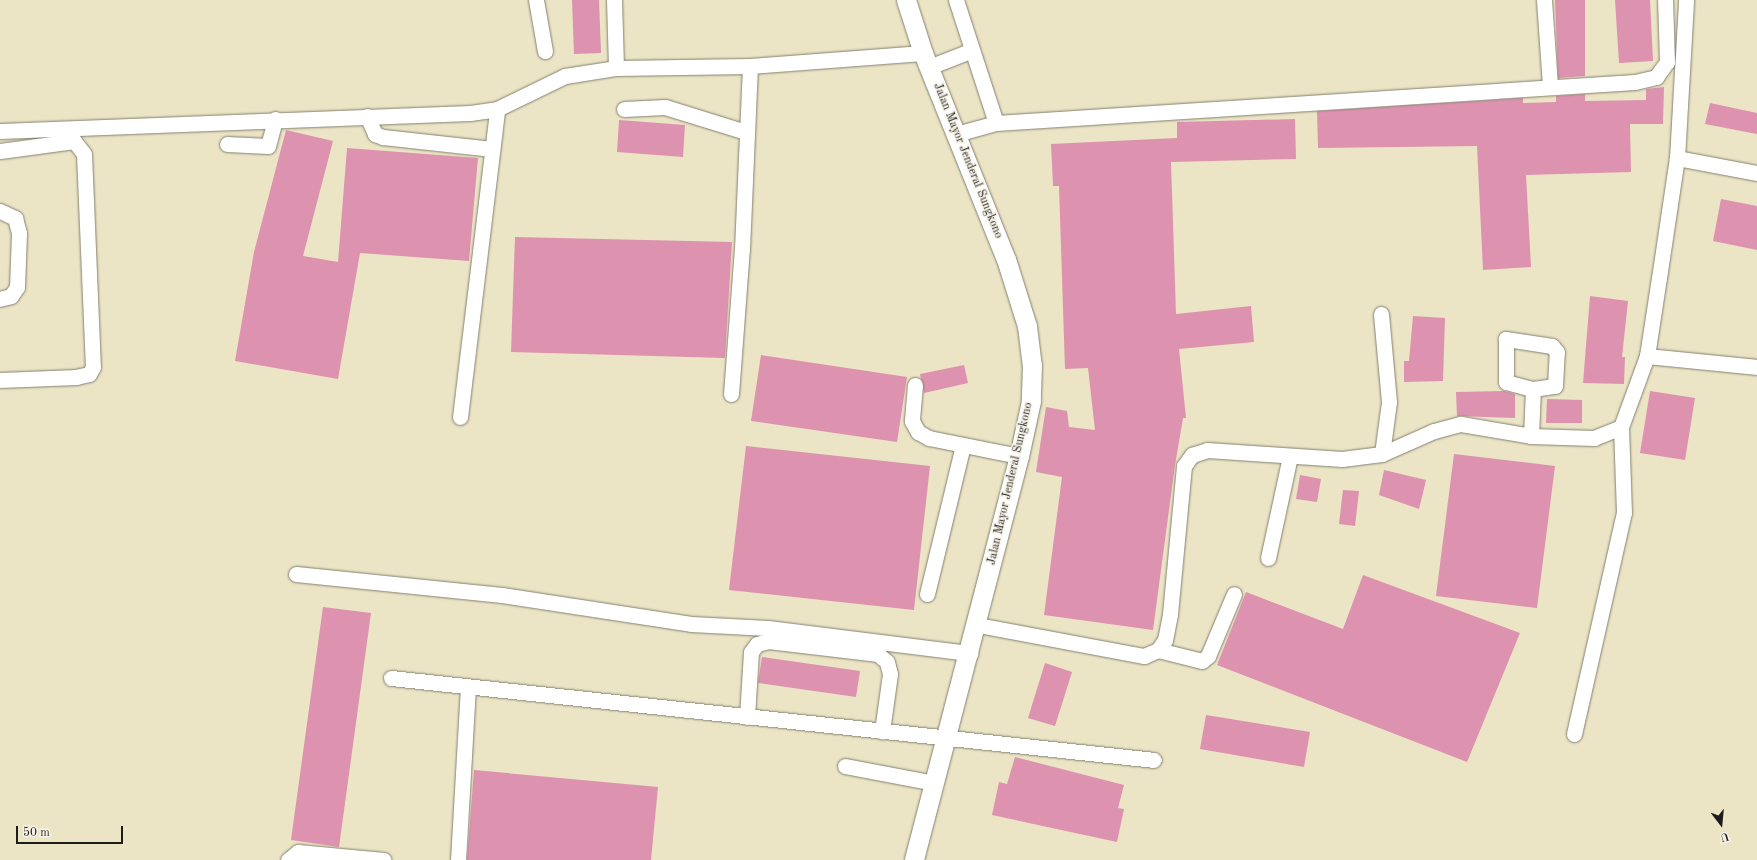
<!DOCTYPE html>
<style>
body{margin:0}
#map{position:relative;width:1757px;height:860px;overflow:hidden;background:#ebe4c5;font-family:"Old Standard TT",serif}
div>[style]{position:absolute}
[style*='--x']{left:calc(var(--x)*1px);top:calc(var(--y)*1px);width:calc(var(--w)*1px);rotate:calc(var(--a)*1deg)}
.building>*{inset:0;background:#dd92b0}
.roads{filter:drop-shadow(0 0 1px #848070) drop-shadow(0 0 1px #848070)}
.minor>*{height:15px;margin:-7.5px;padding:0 7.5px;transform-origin:7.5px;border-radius:7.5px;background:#fff}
.major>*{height:19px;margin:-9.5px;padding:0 9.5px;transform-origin:9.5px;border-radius:9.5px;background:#fff}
span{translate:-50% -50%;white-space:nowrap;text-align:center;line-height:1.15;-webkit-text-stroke:3px #f7f3e8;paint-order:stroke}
.street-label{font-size:12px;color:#1c1c1c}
.north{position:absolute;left:1701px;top:804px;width:40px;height:40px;-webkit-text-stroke:3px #f7f3e8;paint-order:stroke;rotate:164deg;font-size:11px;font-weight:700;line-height:16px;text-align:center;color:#1c1c1c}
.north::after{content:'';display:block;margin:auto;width:14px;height:18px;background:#1c1c1c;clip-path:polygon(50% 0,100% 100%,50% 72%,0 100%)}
.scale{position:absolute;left:16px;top:826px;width:107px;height:18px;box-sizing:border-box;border:2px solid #1c1c1c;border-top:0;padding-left:5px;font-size:12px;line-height:14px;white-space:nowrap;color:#1c1c1c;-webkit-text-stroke:3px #f7f3e8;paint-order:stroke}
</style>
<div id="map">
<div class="building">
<i style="clip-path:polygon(572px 0,599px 0,601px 53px,574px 54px)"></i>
<i style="clip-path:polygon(1555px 0,1585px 0,1585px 76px,1558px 78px)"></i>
<i style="clip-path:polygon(1615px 0,1650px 0,1653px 61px,1619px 63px)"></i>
<i style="clip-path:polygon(1664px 87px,1663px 124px,1630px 124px,1631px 172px,1526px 175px,1531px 267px,1483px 270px,1477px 146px,1318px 148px,1317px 111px,1523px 98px,1523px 103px,1556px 102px,1556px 96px,1585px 94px,1585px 101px,1646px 100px,1646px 89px)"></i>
<i style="clip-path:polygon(1710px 103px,1757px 113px,1757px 134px,1705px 124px)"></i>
<i style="clip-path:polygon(1295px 119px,1296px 159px,1171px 162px,1176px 314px,1251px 306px,1254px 342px,1179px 349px,1186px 418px,1183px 418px,1175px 465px,1153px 630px,1044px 615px,1062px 477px,1036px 472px,1046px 407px,1067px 411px,1069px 427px,1095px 430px,1088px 368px,1065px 369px,1059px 186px,1053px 186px,1051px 144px,1177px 138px,1177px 122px)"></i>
<i style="clip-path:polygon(619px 120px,685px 125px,683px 157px,617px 152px)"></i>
<i style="clip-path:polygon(286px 130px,333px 141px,303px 256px,338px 262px,347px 148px,478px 158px,469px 261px,360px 253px,338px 379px,235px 361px,254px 252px)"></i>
<i style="clip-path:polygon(1721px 199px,1757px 206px,1757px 250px,1713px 241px)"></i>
<i style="clip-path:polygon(515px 237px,732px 242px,725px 358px,511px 352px)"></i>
<i style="clip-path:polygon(1590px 296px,1628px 301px,1622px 357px,1625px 357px,1624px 384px,1583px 383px)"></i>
<i style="clip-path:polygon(1413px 316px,1445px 318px,1443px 381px,1404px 382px,1404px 361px,1409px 361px)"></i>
<i style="clip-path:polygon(761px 355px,907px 377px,897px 442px,751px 421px)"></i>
<i style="clip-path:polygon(964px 365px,968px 383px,924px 393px,920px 374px)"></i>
<i style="clip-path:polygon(1504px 391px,1515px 394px,1515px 418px,1457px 416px,1456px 392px)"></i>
<i style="clip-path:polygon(1650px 391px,1695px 398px,1685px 460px,1640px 453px)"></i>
<i style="clip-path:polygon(1547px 399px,1582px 400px,1582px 423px,1546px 423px)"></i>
<i style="clip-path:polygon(746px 446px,930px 466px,914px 610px,729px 590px)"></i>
<i style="clip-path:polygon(1454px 454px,1555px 466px,1537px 608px,1436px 596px)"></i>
<i style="clip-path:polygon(1384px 470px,1426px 480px,1419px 509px,1379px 495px)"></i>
<i style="clip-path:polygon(1300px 475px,1321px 479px,1317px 502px,1296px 499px)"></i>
<i style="clip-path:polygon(1343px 490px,1359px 491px,1355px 526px,1339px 524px)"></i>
<i style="clip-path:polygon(1363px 575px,1520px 633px,1467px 762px,1217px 665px,1246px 592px,1343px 629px)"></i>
<i style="clip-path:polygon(323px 607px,371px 613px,339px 847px,291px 840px)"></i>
<i style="clip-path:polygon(762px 657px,860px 671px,856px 697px,758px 683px)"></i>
<i style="clip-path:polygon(1045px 663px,1072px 672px,1055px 726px,1028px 718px)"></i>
<i style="clip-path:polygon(1206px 715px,1310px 732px,1304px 767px,1200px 749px)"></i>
<i style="clip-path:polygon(1015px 757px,1124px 785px,1118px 808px,1124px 809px,1117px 842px,992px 815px,999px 782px,1007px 784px)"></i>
<i style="clip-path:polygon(474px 770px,658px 787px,651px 860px,467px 860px)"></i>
</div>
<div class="roads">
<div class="minor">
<i style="--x:536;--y:0;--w:52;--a:80"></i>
<i style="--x:614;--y:0;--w:68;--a:88.3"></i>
<i style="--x:956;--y:0;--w:129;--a:72"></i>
<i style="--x:996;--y:123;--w:640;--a:-3.67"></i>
<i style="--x:1635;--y:82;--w:22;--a:-13"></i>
<i style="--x:1656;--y:77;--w:19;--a:-54"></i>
<i style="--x:1667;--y:62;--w:62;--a:-91.8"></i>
<i style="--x:1544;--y:0;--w:86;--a:86"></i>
<i style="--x:929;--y:67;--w:44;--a:-21.3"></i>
<i style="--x:624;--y:109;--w:41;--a:-2.8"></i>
<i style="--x:665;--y:107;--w:85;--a:17.2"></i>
<i style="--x:367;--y:116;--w:20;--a:66"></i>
<i style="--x:375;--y:134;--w:9;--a:21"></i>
<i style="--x:383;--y:137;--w:110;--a:6.3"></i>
<i style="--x:0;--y:131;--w:470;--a:-2.2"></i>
<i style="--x:470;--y:113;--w:27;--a:-8"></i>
<i style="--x:497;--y:109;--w:76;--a:-25.9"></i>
<i style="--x:565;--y:76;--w:52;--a:-8.9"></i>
<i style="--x:616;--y:68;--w:134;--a:-0.9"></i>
<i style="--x:750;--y:66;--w:173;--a:-4.3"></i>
<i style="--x:956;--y:134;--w:41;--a:-15.4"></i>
<i style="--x:227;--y:144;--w:41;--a:2.8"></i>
<i style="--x:268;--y:146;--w:28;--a:-75"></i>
<i style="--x:0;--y:151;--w:75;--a:-7.7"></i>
<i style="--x:74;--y:141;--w:16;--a:52"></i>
<i style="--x:84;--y:154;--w:213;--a:87.6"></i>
<i style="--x:93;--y:367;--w:8;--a:120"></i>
<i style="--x:89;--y:374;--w:13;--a:167"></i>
<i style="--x:76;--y:377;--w:76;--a:177.7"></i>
<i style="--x:1677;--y:158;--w:81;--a:10.6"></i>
<i style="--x:0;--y:211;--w:17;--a:25"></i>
<i style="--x:15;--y:218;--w:16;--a:75"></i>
<i style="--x:19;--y:233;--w:54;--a:92.1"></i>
<i style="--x:17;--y:287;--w:11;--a:124"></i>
<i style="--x:11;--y:296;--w:11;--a:165"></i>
<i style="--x:1381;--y:314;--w:88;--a:84.8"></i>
<i style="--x:1389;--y:402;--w:52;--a:97.7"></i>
<i style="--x:1647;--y:356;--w:111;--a:5.7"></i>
<i style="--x:915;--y:385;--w:36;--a:95"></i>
<i style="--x:912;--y:421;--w:13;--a:61"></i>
<i style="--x:918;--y:432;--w:13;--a:29"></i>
<i style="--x:929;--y:438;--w:92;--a:11.3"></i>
<i style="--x:731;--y:394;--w:145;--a:-85.7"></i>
<i style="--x:742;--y:249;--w:183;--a:-87.5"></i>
<i style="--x:460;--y:417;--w:310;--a:-83.1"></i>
<i style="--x:1531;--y:436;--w:47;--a:-87.6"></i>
<i style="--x:1533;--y:389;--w:22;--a:-8"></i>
<i style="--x:1555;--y:386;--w:34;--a:-87"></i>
<i style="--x:1557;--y:352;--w:8;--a:-130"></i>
<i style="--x:1552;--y:346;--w:47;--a:-171.3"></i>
<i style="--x:1506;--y:339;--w:43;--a:90"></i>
<i style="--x:1506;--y:382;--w:28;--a:15"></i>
<i style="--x:1268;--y:558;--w:104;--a:-77.8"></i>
<i style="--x:296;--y:574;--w:207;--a:5.8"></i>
<i style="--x:502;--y:595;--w:191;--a:8.7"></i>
<i style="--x:691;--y:624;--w:77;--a:3"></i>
<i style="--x:768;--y:628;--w:204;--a:7.1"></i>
<i style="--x:927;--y:594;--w:153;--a:-76.4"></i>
<i style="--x:978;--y:625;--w:169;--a:10.6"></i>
<i style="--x:1144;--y:656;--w:15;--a:-23"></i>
<i style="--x:1158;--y:650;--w:12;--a:-55"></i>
<i style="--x:1165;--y:640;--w:26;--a:-79"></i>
<i style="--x:1170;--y:614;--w:149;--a:-84.6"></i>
<i style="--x:1184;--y:466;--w:14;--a:-54"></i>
<i style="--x:1192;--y:455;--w:16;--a:-18"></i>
<i style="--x:1207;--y:450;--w:135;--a:3.8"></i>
<i style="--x:1342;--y:459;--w:40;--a:-7.1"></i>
<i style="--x:1382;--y:454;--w:57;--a:-23.9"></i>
<i style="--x:1434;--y:431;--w:28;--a:-15"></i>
<i style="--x:1461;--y:424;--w:71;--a:9.7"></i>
<i style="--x:1531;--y:436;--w:63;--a:1.8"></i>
<i style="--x:1594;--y:438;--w:29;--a:-22"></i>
<i style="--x:1158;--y:650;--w:45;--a:14"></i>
<i style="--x:1202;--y:661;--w:8;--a:-40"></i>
<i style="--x:1208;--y:656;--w:67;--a:-67.2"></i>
<i style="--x:391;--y:678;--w:767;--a:6.13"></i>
<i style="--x:747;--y:717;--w:65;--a:-86.5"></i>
<i style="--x:751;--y:652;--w:10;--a:-53"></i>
<i style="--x:757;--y:644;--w:11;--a:-15"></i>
<i style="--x:768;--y:641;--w:111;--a:6.7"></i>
<i style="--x:878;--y:654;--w:12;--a:42"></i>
<i style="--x:887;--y:662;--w:12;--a:76"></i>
<i style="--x:890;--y:674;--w:58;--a:98"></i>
<i style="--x:1574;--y:734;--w:227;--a:-77.3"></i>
<i style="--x:1624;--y:513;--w:86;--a:-92"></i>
<i style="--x:1621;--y:427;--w:76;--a:-69.9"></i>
<i style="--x:1647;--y:356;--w:79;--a:-81.3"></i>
<i style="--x:1659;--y:278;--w:121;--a:-81.5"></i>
<i style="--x:1677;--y:158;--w:158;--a:-86.7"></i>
<i style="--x:845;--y:766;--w:91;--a:10.8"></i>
<i style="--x:288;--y:860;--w:13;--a:-39"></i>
<i style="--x:298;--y:852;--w:86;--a:5.3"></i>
<i style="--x:458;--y:860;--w:173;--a:-86.7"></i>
</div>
<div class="major">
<i style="--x:906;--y:0;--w:56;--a:72.2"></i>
<i style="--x:923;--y:53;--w:222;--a:68.1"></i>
<i style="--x:1006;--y:259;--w:70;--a:72.6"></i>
<i style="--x:1027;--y:326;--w:39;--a:83"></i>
<i style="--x:1032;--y:365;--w:36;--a:92"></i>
<i style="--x:1031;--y:401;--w:56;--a:102.3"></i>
<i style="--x:1019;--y:456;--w:417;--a:104.6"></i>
</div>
</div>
<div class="street-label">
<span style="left:967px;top:161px;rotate:68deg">Jalan Mayor Jenderal Sungkono</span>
<span style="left:1011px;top:484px;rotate:-77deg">Jalan Mayor Jenderal Sungkono</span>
</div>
<div class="north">U</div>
<div class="scale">50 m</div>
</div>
